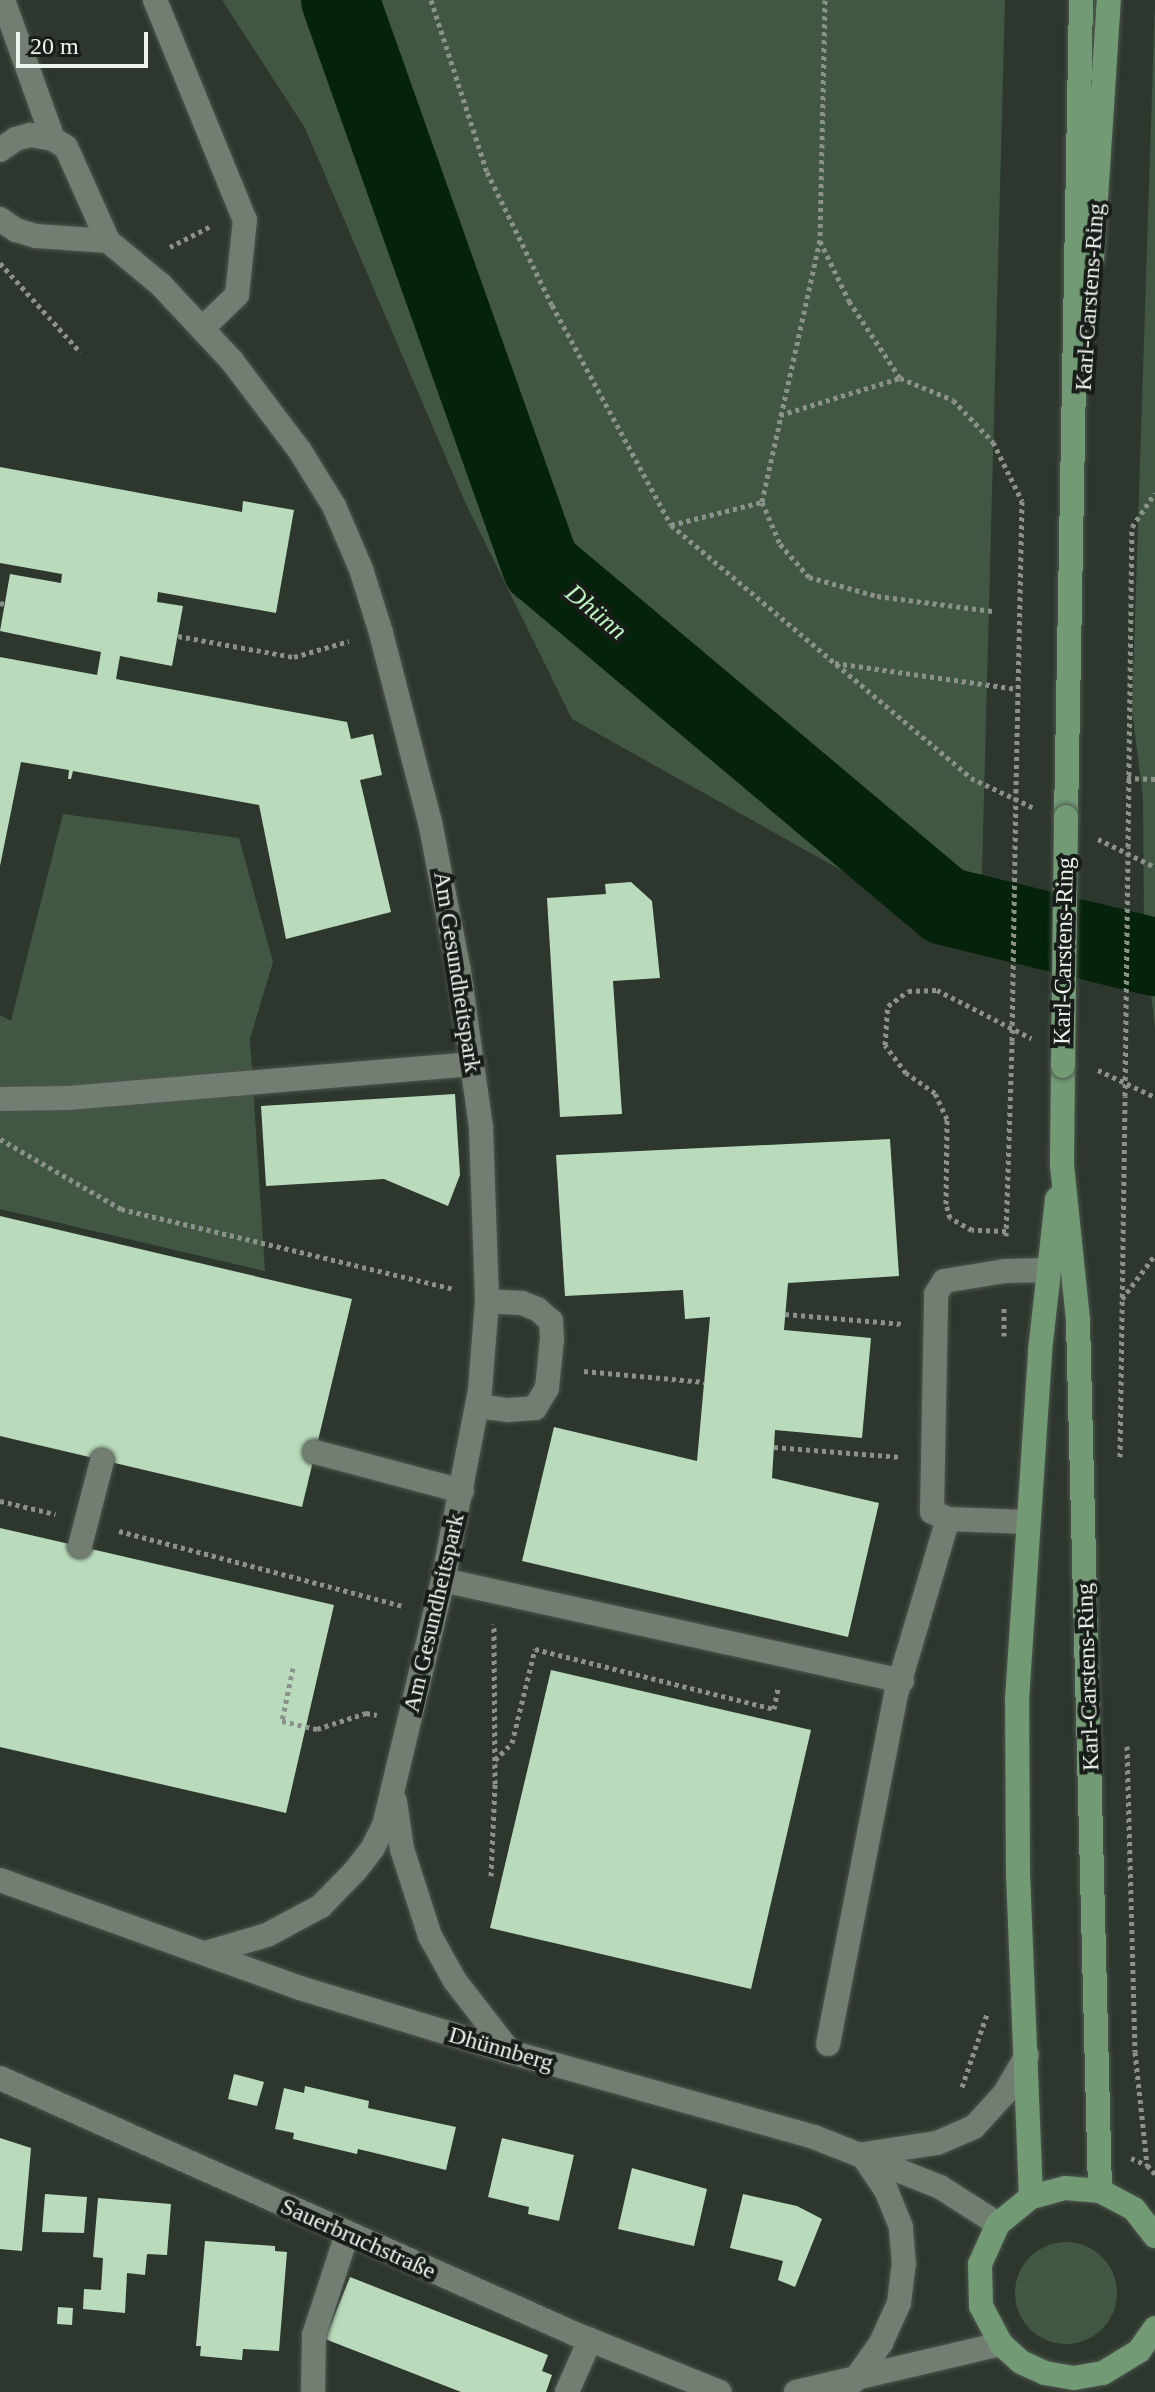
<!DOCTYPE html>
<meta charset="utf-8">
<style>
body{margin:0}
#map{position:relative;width:1155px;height:2392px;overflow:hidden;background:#2d372d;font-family:Georgia,serif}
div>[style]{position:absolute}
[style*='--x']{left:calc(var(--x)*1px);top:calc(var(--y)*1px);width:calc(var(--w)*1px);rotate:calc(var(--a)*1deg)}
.green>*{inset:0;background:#415743}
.round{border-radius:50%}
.river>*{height:78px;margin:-39px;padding:0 39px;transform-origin:39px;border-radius:39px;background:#05220a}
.building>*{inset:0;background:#b9dbbb}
.path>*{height:5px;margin-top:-2.5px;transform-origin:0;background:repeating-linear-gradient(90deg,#8a928a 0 4px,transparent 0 8px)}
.roads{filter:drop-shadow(0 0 2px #4d554e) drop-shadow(0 0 2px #4d554e)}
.lane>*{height:24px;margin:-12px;padding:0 12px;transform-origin:12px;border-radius:12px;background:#727e72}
.street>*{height:24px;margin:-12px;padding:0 12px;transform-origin:12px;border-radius:12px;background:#727e72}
.secondary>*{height:24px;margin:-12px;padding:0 12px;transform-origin:12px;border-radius:12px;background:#727e72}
.primary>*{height:24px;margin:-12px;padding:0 12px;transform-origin:12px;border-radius:12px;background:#719a75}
.path-bridge>*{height:5px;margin-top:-2.5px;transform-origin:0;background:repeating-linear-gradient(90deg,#8a928a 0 4px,transparent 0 8px)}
.bridges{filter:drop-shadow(0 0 2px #4d554e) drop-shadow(0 0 2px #4d554e)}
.primary-bridge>*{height:24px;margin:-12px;padding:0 12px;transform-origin:12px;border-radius:12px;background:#719a75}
span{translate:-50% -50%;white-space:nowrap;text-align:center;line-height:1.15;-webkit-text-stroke:8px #181d19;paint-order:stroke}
.street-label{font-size:24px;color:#edf3ed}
.water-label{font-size:26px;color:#bcf1c0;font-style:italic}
.scale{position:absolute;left:16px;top:32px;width:132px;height:36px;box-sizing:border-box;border:4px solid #edf3ed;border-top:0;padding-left:10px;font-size:24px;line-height:28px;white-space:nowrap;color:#edf3ed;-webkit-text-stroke:6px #181d19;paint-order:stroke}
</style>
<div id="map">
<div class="green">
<i style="clip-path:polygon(222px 0,1005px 0,980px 948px,572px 719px,465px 502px,305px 128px)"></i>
<i style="clip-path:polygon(1155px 0,1155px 1030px,1144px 928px,1143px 797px,1132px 711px)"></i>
<i style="clip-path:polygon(63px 814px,239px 838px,273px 962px,250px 1039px,265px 1271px,0 1209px,0 1015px,11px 1021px)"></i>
<i class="round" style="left:1015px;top:2242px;width:102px;height:102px"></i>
</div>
<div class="river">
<i style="--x:340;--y:0;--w:601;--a:70.45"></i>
<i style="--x:541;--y:566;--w:528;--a:40.08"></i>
<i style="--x:945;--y:906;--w:216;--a:13.7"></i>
</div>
<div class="building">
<i style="clip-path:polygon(0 467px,242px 512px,243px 501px,294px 510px,276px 613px,158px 592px,157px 602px,183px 606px,172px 666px,120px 656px,116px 679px,347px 722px,351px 739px,373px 734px,382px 775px,360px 780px,391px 912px,286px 939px,259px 805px,73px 771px,71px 779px,68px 779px,69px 770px,21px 762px,0 866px,0 657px,97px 675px,101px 652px,0 631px,10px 574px,61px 583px,62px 574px,0 563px)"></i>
<i style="clip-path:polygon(631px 882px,652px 901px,660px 978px,613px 981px,622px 1114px,560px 1117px,547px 898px,606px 894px,605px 884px)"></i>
<i style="clip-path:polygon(455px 1094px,460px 1175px,448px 1206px,384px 1179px,266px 1186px,261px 1106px)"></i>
<i style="clip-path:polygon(890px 1139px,899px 1276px,788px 1283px,784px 1330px,871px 1338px,862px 1438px,775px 1430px,772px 1478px,879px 1503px,848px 1637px,522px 1561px,554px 1427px,697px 1461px,710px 1317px,685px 1319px,683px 1290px,565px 1296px,556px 1155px)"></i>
<i style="clip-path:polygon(0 1216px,352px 1299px,302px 1507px,0 1436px)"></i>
<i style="clip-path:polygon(0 1528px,334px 1605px,286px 1813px,0 1747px)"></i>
<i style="clip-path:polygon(551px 1670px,811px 1730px,751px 1989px,490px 1928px)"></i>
<i style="clip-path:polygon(234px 2074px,264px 2082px,257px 2106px,228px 2099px)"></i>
<i style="clip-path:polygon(305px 2086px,369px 2101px,368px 2108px,456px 2127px,446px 2170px,358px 2149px,357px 2154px,293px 2139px,294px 2133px,275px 2129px,284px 2088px,304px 2093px)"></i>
<i style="clip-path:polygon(0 2138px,31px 2148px,22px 2251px,0 2249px)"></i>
<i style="clip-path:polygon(502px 2138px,574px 2155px,559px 2221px,528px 2214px,529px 2207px,488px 2197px)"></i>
<i style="clip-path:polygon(632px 2168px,707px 2189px,694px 2246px,618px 2229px)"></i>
<i style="clip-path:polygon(45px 2194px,87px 2197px,84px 2233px,42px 2232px)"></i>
<i style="clip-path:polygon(743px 2194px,797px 2206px,822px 2219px,795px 2287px,778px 2280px,783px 2261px,730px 2248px)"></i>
<i style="clip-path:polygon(98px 2198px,171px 2204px,167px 2255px,147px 2254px,145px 2275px,127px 2273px,125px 2313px,83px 2309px,84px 2289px,101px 2290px,103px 2258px,93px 2257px)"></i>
<i style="clip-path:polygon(205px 2241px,275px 2246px,275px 2251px,287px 2252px,279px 2351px,243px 2349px,242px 2360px,200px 2356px,201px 2346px,196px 2346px)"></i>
<i style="clip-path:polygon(350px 2277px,548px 2355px,542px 2371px,552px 2375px,546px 2392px,461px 2392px,325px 2339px)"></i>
<i style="clip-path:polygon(58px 2307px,73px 2308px,72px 2325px,57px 2324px)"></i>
</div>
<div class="path">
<i style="--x:431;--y:0;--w:181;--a:72"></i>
<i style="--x:487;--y:172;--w:148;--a:64"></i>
<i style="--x:552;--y:305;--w:250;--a:61.6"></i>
<i style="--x:671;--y:525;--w:392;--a:40.1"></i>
<i style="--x:971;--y:778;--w:68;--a:25.4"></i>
<i style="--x:825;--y:0;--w:240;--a:91.2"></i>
<i style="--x:820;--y:240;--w:268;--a:102.5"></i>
<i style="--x:762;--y:502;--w:46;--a:66.8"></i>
<i style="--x:780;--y:544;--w:44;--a:48.7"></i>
<i style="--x:809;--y:577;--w:71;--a:15.6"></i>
<i style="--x:877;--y:596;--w:116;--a:7.4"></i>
<i style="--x:820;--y:241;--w:67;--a:64.2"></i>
<i style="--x:849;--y:301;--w:92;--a:56.5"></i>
<i style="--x:900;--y:378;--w:57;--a:22.5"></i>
<i style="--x:953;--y:400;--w:58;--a:46.4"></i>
<i style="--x:993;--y:442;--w:66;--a:63.8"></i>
<i style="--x:1022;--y:501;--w:292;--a:91.2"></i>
<i style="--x:170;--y:247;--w:46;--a:-27.1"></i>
<i style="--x:0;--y:263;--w:120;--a:48"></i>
<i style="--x:780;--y:415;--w:126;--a:-17.1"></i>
<i style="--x:671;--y:525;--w:94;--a:-14.2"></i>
<i style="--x:0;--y:603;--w:4;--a:14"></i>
<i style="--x:178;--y:636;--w:118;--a:10.3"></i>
<i style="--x:294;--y:657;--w:57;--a:-16.2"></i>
<i style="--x:835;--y:663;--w:184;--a:8.1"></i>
<i style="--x:1127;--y:778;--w:28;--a:2"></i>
<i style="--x:1098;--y:839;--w:64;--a:26.2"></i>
<i style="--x:1128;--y:847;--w:320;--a:-89.3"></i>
<i style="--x:1132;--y:527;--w:41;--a:-55.9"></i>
<i style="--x:1098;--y:1070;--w:63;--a:25.3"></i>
<i style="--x:0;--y:1139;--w:140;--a:30"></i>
<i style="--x:121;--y:1209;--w:343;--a:13.5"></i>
<i style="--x:1006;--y:1231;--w:34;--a:-178"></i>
<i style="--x:972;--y:1230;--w:25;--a:-151"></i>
<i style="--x:950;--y:1218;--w:15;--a:-106"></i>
<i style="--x:946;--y:1204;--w:85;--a:-89.3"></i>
<i style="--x:947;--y:1119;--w:29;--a:-115"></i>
<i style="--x:935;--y:1093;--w:35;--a:-145"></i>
<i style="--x:906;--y:1073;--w:35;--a:-127"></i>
<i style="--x:885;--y:1045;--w:39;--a:-86"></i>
<i style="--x:888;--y:1006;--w:25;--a:-37"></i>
<i style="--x:908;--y:991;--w:29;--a:-2"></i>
<i style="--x:937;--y:990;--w:106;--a:27.1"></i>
<i style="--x:1006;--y:1236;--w:195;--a:-88.2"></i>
<i style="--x:1122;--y:1299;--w:55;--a:-53.1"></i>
<i style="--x:785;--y:1314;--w:119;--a:4.8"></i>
<i style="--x:1004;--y:1336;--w:30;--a:-90"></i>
<i style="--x:584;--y:1371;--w:121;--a:5.2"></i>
<i style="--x:774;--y:1447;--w:127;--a:4.5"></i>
<i style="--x:1120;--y:1457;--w:361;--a:-89.2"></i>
<i style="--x:0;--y:1501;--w:57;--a:13.3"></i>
<i style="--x:119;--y:1531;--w:294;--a:14.8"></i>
<i style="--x:293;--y:1668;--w:54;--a:101.7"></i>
<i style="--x:282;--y:1721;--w:36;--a:13"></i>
<i style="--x:317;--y:1729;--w:52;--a:-18.1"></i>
<i style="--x:366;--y:1713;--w:11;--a:10"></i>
<i style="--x:1127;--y:1746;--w:306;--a:88.5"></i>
<i style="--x:1135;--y:2052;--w:114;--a:83.9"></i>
<i style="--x:495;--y:1760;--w:24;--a:-45"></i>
<i style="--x:512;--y:1743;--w:97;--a:-76.3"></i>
<i style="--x:535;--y:1649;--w:246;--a:14.1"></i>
<i style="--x:774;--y:1709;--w:21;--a:-79"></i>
<i style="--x:491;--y:1876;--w:92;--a:-87.5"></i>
<i style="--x:495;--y:1784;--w:160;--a:-90.4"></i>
<i style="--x:962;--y:2087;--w:77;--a:-71.1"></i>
<i style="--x:1131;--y:2158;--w:17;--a:24"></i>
<i style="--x:1147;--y:2165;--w:12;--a:48"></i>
</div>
<div class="roads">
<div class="lane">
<i style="--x:3;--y:0;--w:148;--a:70.2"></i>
<i style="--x:155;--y:0;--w:238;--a:67.8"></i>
<i style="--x:245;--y:220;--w:75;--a:96.1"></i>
<i style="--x:237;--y:295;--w:47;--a:135.9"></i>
<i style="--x:0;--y:1099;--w:68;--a:-0.8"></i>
<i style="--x:68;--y:1098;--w:406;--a:-4.8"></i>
<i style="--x:478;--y:1406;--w:30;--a:8"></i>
<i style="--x:508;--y:1410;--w:27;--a:-4"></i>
<i style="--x:535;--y:1408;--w:23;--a:-59"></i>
<i style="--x:547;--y:1388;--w:49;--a:-84.2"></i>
<i style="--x:552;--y:1339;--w:18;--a:-93"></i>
<i style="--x:551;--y:1321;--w:18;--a:-139"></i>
<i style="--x:537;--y:1309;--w:16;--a:-158"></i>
<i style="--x:522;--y:1303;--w:35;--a:-177"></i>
<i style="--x:315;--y:1452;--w:152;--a:14.9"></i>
<i style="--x:948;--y:1519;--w:79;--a:2.2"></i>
<i style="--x:80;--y:1546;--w:88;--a:-75.5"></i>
<i style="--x:443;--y:1580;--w:470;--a:12.4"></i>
<i style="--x:828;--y:2044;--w:357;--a:-79"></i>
<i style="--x:896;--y:1694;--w:183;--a:-73.5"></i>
<i style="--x:948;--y:1519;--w:17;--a:-156"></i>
<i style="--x:932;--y:1512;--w:218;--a:-88.9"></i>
<i style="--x:936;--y:1294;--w:15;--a:-58"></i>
<i style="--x:944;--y:1281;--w:62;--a:-9.3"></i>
<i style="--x:1005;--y:1271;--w:41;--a:-1.4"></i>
<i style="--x:313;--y:2392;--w:57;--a:-89"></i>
<i style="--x:314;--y:2335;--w:106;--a:-71.9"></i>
<i style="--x:567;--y:2392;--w:57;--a:-66.1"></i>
</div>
<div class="street">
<i style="--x:0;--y:150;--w:19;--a:-35"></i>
<i style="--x:16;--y:139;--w:15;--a:-16"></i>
<i style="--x:30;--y:135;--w:23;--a:10"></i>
<i style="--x:53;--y:139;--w:15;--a:32"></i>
<i style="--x:66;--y:147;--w:103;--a:65.9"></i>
<i style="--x:108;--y:241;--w:69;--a:39.7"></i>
<i style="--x:161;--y:285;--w:104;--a:46.9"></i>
<i style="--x:232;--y:361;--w:113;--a:52.9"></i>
<i style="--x:300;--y:451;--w:65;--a:58.3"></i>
<i style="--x:334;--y:506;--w:69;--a:66.8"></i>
<i style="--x:361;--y:569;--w:67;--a:72.6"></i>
<i style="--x:381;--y:633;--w:195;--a:75.5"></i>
<i style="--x:430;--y:822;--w:152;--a:79"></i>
<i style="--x:459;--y:971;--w:159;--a:82"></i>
<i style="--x:481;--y:1128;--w:173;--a:88"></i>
<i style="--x:487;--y:1301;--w:89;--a:94.5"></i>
<i style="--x:480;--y:1390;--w:194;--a:101"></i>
<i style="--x:443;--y:1580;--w:252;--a:103.5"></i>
<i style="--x:384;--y:1825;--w:25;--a:116"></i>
<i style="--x:373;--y:1848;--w:29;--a:128"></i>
<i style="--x:355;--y:1871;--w:49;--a:134.2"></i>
<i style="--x:321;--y:1906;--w:61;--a:151.8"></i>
<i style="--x:267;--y:1935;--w:64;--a:163.6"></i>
<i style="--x:0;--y:219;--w:19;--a:35"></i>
<i style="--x:16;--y:230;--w:21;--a:17"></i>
<i style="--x:36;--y:236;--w:72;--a:4"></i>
<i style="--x:395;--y:1801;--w:49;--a:81.7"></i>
<i style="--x:402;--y:1849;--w:91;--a:72.2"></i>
<i style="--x:430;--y:1936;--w:51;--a:60.9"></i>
<i style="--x:455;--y:1981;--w:90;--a:52.2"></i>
</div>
<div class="secondary">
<i style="--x:0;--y:1880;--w:319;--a:19.8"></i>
<i style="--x:300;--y:1988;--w:220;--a:16.9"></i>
<i style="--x:510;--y:2052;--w:316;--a:15.6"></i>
<i style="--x:814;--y:2137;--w:136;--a:21.6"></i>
<i style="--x:940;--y:2187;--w:69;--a:32.5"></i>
<i style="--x:0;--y:2078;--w:627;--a:23.99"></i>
<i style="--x:573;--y:2333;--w:158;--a:21.9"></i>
<i style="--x:864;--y:2154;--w:74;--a:-8.6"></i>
<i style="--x:937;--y:2143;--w:40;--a:-23.4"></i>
<i style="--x:974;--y:2127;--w:46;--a:-47.6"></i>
<i style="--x:1005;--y:2093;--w:44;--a:-59.9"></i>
<i style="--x:854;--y:2381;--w:47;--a:-54.6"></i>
<i style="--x:881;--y:2343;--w:44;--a:-65.8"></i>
<i style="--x:899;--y:2303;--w:39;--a:-83"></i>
<i style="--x:904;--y:2264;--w:37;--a:-95"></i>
<i style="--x:901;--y:2227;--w:40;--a:-112"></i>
<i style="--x:886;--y:2190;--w:42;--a:-124.4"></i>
<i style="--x:796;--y:2392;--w:211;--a:-13.2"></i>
</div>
<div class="primary">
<i style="--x:1092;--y:260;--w:261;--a:-86.3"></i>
<i style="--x:1066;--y:817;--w:817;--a:-88.95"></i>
<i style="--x:1063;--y:1066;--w:99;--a:90.6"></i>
<i style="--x:1062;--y:1165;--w:157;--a:84.1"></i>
<i style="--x:1078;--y:1321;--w:870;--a:88.55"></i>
<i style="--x:1031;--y:2197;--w:325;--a:-92.3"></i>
<i style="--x:1018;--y:1872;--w:172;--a:-90.3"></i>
<i style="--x:1017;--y:1700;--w:350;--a:-86.2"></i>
<i style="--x:1040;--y:1351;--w:153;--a:-83.6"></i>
<i style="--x:1155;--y:2236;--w:34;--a:-128"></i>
<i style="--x:1134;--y:2209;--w:38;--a:-152"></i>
<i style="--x:1100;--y:2191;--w:35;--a:-175"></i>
<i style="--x:1065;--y:2188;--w:35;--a:165"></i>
<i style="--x:1031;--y:2197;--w:43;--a:140.7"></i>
<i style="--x:998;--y:2224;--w:44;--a:114.2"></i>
<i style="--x:980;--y:2264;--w:42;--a:88.6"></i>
<i style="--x:981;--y:2306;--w:43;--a:62.2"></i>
<i style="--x:1001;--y:2344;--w:27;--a:42"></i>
<i style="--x:1021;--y:2362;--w:26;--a:25"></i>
<i style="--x:1045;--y:2373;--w:29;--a:10"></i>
<i style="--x:1074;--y:2378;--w:29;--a:-10"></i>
<i style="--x:1103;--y:2373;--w:42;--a:-31.4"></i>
<i style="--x:1139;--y:2351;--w:28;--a:-55"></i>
</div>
</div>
<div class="path-bridge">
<i style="--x:1012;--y:1041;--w:248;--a:-89.1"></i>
<i style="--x:1125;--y:1096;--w:249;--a:-89.3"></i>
</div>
<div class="bridges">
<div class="primary-bridge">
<i style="--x:1063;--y:1066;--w:249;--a:-89.3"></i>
</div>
</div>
<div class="street-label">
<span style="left:1090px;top:297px;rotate:-86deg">Karl-Carstens-Ring</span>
<span style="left:1064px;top:951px;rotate:-89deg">Karl-Carstens-Ring</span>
<span style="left:457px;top:972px;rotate:81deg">Am Gesundheitspark</span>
<span style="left:434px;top:1613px;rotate:-77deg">Am Gesundheitspark</span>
<span style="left:1088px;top:1677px;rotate:-92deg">Karl-Carstens-Ring</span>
<span style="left:501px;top:2049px;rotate:16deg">Dhünnberg</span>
<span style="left:358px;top:2239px;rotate:24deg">Sauerbruchstraße</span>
</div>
<div class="water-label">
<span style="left:596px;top:612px;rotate:40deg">Dhünn</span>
</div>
<div class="scale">20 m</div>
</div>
